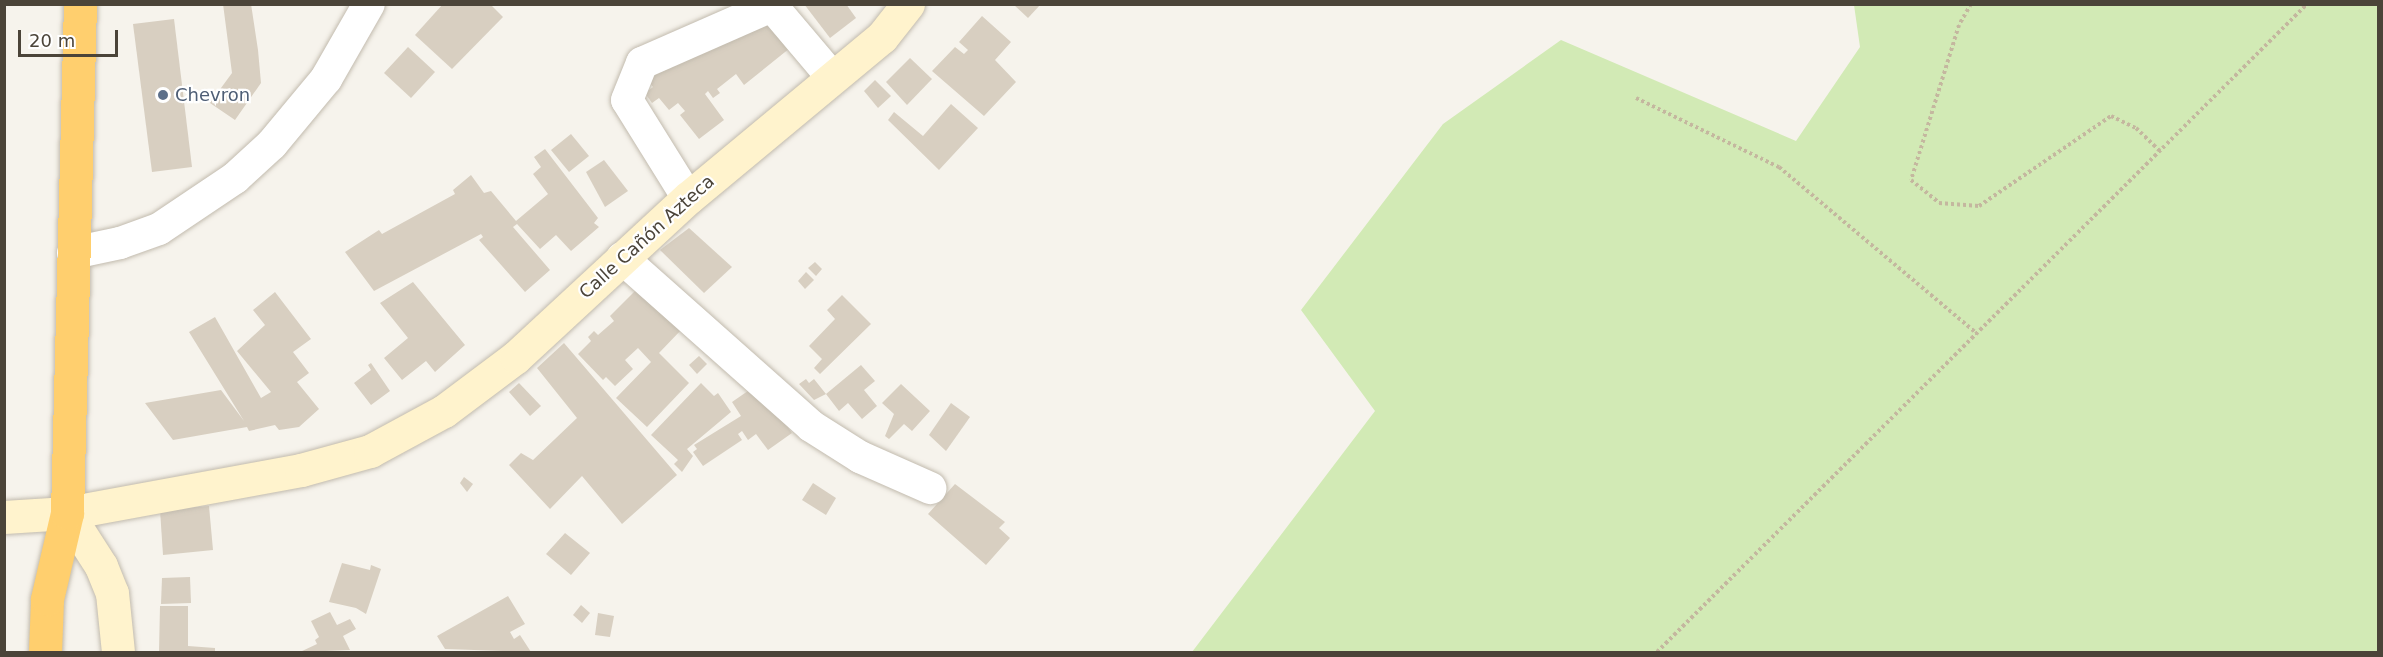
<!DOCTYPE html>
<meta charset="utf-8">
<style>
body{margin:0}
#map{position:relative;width:2383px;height:657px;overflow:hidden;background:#f6f3ec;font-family:"DejaVu Sans",sans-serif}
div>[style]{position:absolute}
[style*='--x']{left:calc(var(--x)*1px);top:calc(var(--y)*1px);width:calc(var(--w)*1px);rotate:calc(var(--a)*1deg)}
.green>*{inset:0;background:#d2eab5}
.building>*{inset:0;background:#d8cfc1}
.path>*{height:4px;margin-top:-2px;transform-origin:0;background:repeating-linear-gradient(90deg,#c4b79f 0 3px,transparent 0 6px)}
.roads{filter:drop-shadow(0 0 2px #c2bbae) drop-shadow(0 0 2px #c2bbae)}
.street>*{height:32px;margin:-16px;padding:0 16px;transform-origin:16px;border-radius:16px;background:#fff}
.secondary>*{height:33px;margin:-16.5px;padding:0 16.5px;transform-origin:16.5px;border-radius:16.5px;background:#fff3cd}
.highway>*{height:33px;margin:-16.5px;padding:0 16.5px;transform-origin:16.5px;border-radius:16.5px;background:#ffcf6e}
.dots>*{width:16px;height:16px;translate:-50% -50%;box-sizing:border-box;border:3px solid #fff;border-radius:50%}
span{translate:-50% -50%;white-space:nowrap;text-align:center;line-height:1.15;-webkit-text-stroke:4.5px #fff;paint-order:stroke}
.service-label{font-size:18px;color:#4e5e75}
.left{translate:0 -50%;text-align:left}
.street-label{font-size:18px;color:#4b4439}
.frame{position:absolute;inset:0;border:6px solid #4b4439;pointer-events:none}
.scale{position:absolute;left:18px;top:30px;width:100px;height:27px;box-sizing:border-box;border:3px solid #4b4439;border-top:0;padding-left:8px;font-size:18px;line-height:21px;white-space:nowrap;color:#4b4439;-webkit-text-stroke:4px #fff;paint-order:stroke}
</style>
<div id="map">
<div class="green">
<i style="clip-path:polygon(1854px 5px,2378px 5px,2378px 652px,1192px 652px,1375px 411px,1301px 310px,1443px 124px,1561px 40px,1796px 141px,1860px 47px)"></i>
</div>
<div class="building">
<i style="clip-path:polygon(223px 4px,251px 4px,258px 50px,261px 83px,235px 120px,210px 103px,232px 73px)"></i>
<i style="clip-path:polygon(443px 4px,490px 4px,503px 17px,452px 69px,415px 35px)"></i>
<i style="clip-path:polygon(766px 4px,800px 40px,744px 85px,736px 74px,717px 89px,720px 93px,713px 98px,708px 91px,705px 94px,724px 120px,699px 139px,680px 115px,685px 111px,678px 103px,669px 110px,659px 98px,652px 103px,645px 93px,653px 87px,646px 78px)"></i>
<i style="clip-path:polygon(804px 4px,846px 4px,856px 18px,830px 38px)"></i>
<i style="clip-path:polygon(1013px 4px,1041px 4px,1028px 18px)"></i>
<i style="clip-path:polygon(982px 16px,1011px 42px,995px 60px,1016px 82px,984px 116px,932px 71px,955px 47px,964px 54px,968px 50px,959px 42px)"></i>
<i style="clip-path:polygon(174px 19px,192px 167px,152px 172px,133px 24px)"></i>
<i style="clip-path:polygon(408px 47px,435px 72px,411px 98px,384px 73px)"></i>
<i style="clip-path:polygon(910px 58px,932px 79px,907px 105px,886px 82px)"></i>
<i style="clip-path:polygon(875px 80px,891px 96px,878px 108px,864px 91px)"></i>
<i style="clip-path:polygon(951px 104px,978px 128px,939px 170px,888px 120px,894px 112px,923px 136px)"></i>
<i style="clip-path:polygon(571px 134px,589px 156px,569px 172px,551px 150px)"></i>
<i style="clip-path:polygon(545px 149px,598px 218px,594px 223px,599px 227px,571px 251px,556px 235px,540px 249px,517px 224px,513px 227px,550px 270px,525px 292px,479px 240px,483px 237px,481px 234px,374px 291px,345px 252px,379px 230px,382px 234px,455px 194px,453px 190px,471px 175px,484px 193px,491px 191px,516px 221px,548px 194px,533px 174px,541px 167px,534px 157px)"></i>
<i style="clip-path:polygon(604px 160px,628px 191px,605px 207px,586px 172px)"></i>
<i style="clip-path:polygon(689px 228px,732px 267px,704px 293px,660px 250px)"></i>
<i style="clip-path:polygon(815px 262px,822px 269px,816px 276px,808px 268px)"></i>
<i style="clip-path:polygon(806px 272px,814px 280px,805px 289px,798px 281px)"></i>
<i style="clip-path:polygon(413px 282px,465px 345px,435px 372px,426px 361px,402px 380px,384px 358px,408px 338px,380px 303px)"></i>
<i style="clip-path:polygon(641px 285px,683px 328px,659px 353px,689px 383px,647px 427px,616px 398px,651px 362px,638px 348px,625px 360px,633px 369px,615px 386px,606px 377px,603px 380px,578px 354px,591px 341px,588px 337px,594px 331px,598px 335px,614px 321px,610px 316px)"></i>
<i style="clip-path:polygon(275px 292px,311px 339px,293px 352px,309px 373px,297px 382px,319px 409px,299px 427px,279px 430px,275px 425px,249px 431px,247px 427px,173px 440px,145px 403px,221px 390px,244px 421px,189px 332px,215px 317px,261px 398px,271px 392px,237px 351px,265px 325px,253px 310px)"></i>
<i style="clip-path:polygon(842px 295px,871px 324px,820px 374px,814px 368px,822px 359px,809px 346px,835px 319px,827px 310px)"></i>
<i style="clip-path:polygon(564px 343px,677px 475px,622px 524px,582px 476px,550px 509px,509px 465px,521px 453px,533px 460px,577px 418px,537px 368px)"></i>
<i style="clip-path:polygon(699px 356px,707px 364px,697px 374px,689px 365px)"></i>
<i style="clip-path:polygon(371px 363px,390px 391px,371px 405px,354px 383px,371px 370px,368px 365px)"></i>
<i style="clip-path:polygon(861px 365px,875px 381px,864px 390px,877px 406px,862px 419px,848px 403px,839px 411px,826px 394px)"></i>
<i style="clip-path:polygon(806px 379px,809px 383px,814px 379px,826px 394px,814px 400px,799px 384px)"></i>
<i style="clip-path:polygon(519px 383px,541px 406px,530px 416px,509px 392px)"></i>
<i style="clip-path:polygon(701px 383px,714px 396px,718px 393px,731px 412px,687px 449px,693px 456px,682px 472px,674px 464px,678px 460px,651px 435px)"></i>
<i style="clip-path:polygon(758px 384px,792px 433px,768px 450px,756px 434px,748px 440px,742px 431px,738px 434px,742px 440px,703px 466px,693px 452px,697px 449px,694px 445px,741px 416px,732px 402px)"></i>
<i style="clip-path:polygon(901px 384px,930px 411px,912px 431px,904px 424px,889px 439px,885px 436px,894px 414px,882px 403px)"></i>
<i style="clip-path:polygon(951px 403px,970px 417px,946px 451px,929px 435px)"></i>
<i style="clip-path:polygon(464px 477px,473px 484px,467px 492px,460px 483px)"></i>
<i style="clip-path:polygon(813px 483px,836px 498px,826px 515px,802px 500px)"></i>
<i style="clip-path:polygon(955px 484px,1005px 522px,999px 528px,1010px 538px,986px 565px,928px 514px)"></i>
<i style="clip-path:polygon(209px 506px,213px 550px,163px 555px,160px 510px)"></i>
<i style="clip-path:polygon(565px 533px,590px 553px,571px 575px,546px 554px)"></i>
<i style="clip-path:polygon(342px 563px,370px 570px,371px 565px,381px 569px,366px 614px,356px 608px,329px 602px)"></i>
<i style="clip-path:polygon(190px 577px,191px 603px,161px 604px,162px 578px)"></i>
<i style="clip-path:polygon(508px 596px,525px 624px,510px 632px,514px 639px,520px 635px,531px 652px,445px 649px,437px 636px)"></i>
<i style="clip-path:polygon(581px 605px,590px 613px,582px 623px,573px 615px)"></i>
<i style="clip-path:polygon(160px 606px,188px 606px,188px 646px,215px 648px,215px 652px,159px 652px)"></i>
<i style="clip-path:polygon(330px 612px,337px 625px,350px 619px,356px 629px,343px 636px,350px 650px,300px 652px,317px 644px,315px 640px,319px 637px,311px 621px)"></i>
<i style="clip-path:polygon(598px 613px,614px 616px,610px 637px,595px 635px)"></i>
</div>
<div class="path">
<i style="--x:1971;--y:4;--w:24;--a:120"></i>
<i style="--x:1959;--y:25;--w:162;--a:107.2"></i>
<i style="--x:1911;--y:180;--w:36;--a:39"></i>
<i style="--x:1939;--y:203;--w:40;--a:4.3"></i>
<i style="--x:1979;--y:206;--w:160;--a:-34.3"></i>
<i style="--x:2111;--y:116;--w:28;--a:26"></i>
<i style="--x:2136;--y:128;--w:33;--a:44"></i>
<i style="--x:1636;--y:98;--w:159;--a:25.8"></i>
<i style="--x:1779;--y:167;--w:259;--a:40.1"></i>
<i style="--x:1657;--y:652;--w:918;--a:-44.91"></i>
</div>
<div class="roads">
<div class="street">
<i style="--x:688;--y:198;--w:115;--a:-121.9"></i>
<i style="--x:627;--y:100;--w:40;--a:-68"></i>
<i style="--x:642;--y:63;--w:142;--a:-23.7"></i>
<i style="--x:772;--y:6;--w:93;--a:49.8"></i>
<i style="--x:73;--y:253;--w:48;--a:-12"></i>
<i style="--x:120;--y:243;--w:41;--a:-19.7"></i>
<i style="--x:159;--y:229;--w:92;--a:-33.9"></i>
<i style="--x:235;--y:178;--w:50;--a:-42.6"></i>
<i style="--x:272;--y:144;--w:85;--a:-50.3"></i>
<i style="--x:326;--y:79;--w:86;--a:-60.2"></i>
<i style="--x:622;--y:258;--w:253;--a:41.6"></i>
<i style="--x:811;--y:426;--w:58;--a:32.3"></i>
<i style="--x:860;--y:457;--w:77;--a:23.9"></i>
</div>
<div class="secondary">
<i style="--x:67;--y:513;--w:63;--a:57.3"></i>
<i style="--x:101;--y:566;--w:29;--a:68"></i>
<i style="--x:112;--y:593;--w:59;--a:84.2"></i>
<i style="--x:4;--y:517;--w:63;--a:-3.6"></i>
<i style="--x:67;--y:513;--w:238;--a:-10.4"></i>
<i style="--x:301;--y:470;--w:72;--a:-15.4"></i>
<i style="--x:370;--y:451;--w:84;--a:-28.4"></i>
<i style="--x:444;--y:411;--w:90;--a:-36.9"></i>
<i style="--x:516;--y:357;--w:234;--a:-42.8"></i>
<i style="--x:688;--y:198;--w:252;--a:-39.7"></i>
<i style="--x:882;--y:37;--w:42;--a:-51.8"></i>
</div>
<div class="highway">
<i style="--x:45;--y:652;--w:53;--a:-87.8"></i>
<i style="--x:47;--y:599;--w:88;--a:-76.9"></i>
<i style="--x:67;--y:513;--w:509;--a:-88.54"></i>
</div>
</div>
<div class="dots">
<i style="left:163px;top:95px;background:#5c6f8a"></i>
</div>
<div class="service-label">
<span class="left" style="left:175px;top:95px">Chevron</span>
</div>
<div class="street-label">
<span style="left:647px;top:237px;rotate:-42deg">Calle Cañón Azteca</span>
</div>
<div class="frame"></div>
<div class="scale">20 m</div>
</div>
